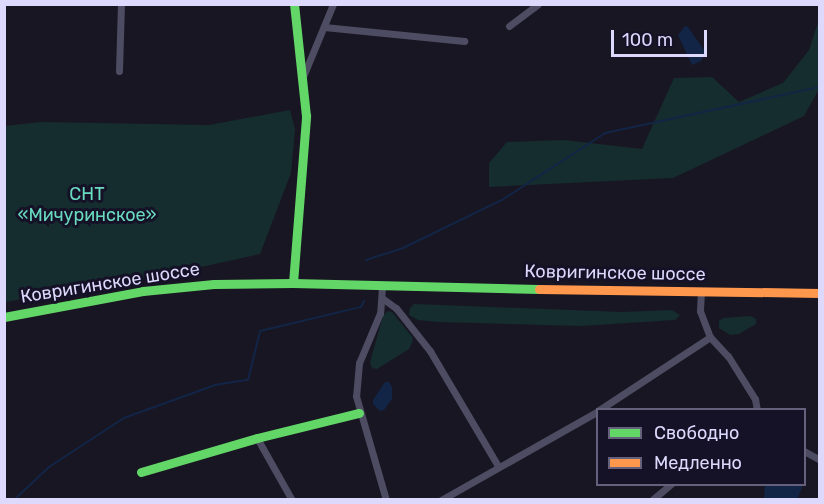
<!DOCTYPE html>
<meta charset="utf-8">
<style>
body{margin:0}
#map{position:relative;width:824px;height:504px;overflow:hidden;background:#181622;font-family:Rubik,sans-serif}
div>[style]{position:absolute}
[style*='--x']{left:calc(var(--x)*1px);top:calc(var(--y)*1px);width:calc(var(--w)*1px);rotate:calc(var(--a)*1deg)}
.green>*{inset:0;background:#152d2e}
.water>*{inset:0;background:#122547}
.stream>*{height:2px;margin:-1px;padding:0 1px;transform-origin:1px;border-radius:1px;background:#122547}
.street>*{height:7px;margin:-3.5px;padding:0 3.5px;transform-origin:3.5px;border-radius:3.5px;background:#4d4c62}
.fast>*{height:9px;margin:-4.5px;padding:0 4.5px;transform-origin:4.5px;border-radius:4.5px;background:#63d668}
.slow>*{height:9px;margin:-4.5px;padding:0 4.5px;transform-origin:4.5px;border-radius:4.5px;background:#ff974d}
span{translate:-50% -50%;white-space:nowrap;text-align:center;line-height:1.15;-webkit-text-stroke:6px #151127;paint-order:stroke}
.park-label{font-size:18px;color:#68dabf}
.street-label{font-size:18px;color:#ddd9fd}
.frame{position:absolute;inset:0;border:6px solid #ddd9fd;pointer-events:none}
.legend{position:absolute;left:596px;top:408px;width:210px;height:78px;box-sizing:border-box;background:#151127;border:2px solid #65617d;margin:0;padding:8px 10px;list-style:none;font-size:18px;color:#ddd9fd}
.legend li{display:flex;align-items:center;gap:12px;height:30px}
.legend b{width:30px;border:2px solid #65617d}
.scale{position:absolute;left:611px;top:30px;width:96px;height:27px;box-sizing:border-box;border:3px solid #ddd9fd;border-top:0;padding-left:8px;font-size:18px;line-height:21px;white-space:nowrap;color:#ddd9fd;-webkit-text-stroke:4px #151127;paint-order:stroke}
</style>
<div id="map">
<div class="green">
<i style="clip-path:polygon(819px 19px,819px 89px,804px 116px,673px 178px,489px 187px,489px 163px,507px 142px,564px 140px,642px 149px,674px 78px,712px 77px,739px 102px,783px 83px,809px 50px)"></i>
<i style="clip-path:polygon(290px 110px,295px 129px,291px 173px,260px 254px,151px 278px,5px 302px,5px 126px,41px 122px,209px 125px)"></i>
<i style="clip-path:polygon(414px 304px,622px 312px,672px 310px,680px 315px,675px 320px,581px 326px,438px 322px,418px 320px,409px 315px,410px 308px)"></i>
<i style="clip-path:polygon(388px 311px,392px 312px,413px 338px,412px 343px,409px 349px,377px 369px,372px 368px,370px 362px,383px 316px)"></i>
<i style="clip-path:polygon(751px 316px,756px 319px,756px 324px,739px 334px,730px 335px,719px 328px,719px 321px,723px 318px)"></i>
</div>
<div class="water">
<i style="clip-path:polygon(685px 26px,688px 27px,706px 53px,701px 61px,692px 65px,678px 35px)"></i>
<i style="clip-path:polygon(385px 382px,389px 382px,392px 387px,392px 399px,384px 410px,380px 411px,373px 404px,373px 400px)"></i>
<i style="clip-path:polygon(765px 485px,803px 485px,797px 500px,764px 499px)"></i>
</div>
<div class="stream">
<i style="--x:366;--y:260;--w:39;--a:-18"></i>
<i style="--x:403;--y:248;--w:110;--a:-25.9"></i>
<i style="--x:502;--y:200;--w:123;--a:-33"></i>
<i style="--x:605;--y:133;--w:220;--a:-12.1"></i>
<i style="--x:14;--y:500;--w:48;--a:-43.3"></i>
<i style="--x:49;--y:467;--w:90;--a:-33.2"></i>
<i style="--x:124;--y:418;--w:97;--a:-19.9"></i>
<i style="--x:215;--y:385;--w:33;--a:-9"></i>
<i style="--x:248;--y:380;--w:50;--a:-76.2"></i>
<i style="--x:260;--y:331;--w:104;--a:-13.4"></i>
<i style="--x:361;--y:307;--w:7;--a:-63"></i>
</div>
<div class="street">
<i style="--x:509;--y:26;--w:36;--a:-37"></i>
<i style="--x:324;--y:27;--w:141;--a:5.7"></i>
<i style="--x:119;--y:71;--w:67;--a:-88.3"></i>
<i style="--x:302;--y:79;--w:81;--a:-67.5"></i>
<i style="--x:382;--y:287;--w:26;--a:94"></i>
<i style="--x:380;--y:313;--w:54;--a:112.8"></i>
<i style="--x:359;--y:363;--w:33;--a:95"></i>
<i style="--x:356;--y:396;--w:108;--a:73.9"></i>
<i style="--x:701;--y:291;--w:20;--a:93"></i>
<i style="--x:700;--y:311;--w:28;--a:69"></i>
<i style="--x:710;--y:337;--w:26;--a:47"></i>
<i style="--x:728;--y:356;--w:51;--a:57.9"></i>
<i style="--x:755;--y:399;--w:11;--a:80"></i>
<i style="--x:382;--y:298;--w:17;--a:36"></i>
<i style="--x:396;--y:308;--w:55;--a:51.7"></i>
<i style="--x:430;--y:351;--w:134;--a:59.4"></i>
<i style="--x:599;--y:410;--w:133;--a:-33.3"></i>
<i style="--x:257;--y:438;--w:71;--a:60.6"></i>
<i style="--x:804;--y:451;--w:18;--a:29"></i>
<i style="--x:441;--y:500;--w:180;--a:-29.5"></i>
<i style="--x:652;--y:500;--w:25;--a:-40"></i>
</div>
<div class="fast">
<i style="--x:293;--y:283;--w:168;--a:-85.5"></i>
<i style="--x:306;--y:116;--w:113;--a:-96.1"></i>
<i style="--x:4;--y:317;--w:141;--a:-10.6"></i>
<i style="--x:143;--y:291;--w:71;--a:-5.6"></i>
<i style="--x:214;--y:284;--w:79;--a:-0.7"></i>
<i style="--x:293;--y:283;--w:246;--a:1.4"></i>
<i style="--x:141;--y:472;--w:121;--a:-16.3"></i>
<i style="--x:257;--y:438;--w:105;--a:-13.8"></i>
</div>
<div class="slow">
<i style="--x:539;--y:289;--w:281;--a:0.8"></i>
</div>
<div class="park-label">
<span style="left:87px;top:205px">СНТ<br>«Мичуринское»</span>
</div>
<div class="street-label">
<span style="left:615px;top:273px;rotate:1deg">Ковригинское шоссе</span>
<span style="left:110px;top:283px;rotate:-9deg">Ковригинское шоссе</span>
</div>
<div class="frame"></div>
<ul class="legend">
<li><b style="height:8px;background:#63d668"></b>Свободно</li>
<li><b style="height:8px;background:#ff974d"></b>Медленно</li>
</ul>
<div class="scale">100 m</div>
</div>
